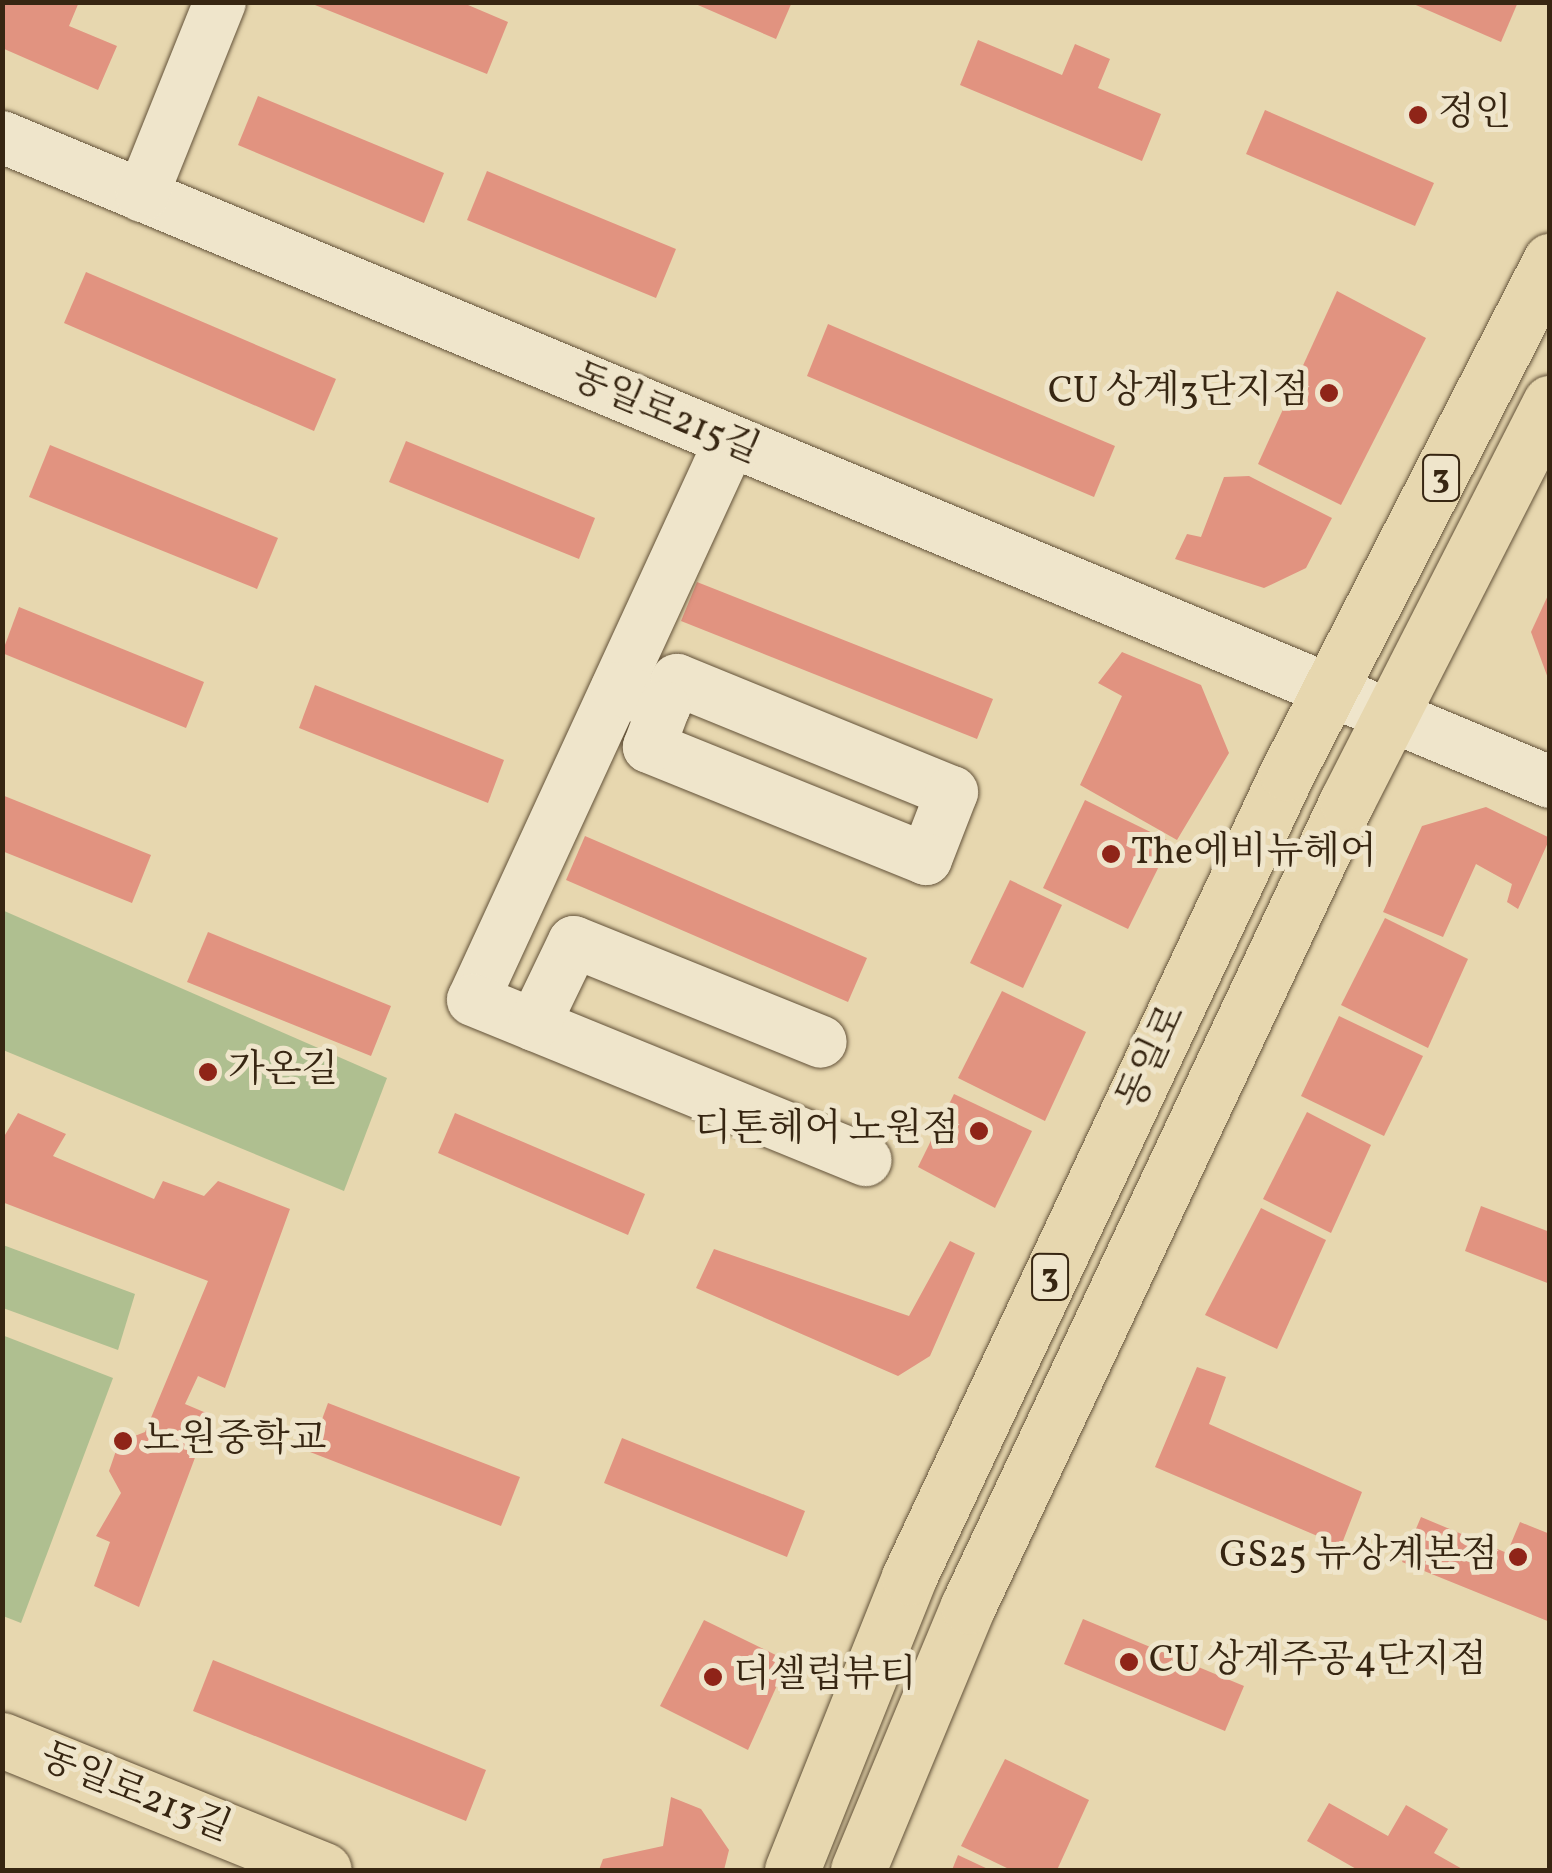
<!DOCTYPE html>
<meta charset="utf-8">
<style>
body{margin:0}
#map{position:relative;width:1552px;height:1873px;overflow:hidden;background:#e7d7af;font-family:Vollkorn,"Noto Serif KR",serif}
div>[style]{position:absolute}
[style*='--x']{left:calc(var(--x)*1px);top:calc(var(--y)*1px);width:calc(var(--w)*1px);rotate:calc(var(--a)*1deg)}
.green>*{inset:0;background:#afbf90}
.building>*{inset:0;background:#e19380}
.roads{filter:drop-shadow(0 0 2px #635239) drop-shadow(0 0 2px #635239)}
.minor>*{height:52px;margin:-26px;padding:0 26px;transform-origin:26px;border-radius:26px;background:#efe5cb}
.major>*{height:55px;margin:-27.5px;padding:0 27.5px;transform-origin:27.5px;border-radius:27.5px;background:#e7d7af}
.dots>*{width:28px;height:28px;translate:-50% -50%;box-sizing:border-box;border:5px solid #efe5cb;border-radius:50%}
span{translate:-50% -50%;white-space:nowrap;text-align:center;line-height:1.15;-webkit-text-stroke:10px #efe5cb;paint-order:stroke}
.shield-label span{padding:2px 8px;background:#efe5cb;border:2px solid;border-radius:8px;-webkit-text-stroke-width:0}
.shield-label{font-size:35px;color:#372612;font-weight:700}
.poi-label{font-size:38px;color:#372612}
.left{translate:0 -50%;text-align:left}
.right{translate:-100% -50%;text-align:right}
.street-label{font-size:38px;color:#372612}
.frame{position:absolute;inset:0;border:5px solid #372612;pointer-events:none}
</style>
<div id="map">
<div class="green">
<i style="clip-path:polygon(2px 910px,387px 1078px,344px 1191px,3px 1050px)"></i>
<i style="clip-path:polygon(3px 1245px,135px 1294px,118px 1350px,3px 1308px)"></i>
<i style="clip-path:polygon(2px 1335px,113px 1378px,21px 1623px,3px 1616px)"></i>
</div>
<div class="building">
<i style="clip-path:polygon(2px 2px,79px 2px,69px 26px,117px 46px,98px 90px,2px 48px)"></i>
<i style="clip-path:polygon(461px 2px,508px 22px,487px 74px,310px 3px)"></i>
<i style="clip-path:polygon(691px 2px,792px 2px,776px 39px)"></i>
<i style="clip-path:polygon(1409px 2px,1518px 2px,1501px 42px)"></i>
<i style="clip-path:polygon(978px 40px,1062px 75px,1075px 44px,1110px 59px,1098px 88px,1161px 114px,1142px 161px,960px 85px)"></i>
<i style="clip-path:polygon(258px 96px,444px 173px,424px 223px,238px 145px)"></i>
<i style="clip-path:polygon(1265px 110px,1434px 183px,1415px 226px,1246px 154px)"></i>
<i style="clip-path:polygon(487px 171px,676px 249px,656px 298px,467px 220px)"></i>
<i style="clip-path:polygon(86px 272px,336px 379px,314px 431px,64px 323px)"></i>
<i style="clip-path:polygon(1337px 291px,1426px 338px,1341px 505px,1258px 464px)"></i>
<i style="clip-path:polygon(828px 324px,1115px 446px,1094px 497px,807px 376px)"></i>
<i style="clip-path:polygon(406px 441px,595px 518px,579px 559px,389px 482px)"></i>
<i style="clip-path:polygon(50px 445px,278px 538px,257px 589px,29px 497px)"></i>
<i style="clip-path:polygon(1249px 476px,1332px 518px,1306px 568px,1264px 588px,1175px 559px,1187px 534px,1201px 537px,1224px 477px)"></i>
<i style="clip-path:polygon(697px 582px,993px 699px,977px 739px,681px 621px)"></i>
<i style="clip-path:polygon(1550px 591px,1550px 680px,1549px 681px,1531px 632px)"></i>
<i style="clip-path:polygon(19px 607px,204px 682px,186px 728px,2px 653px)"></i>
<i style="clip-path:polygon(1122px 652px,1201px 685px,1229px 753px,1177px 840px,1080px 785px,1122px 696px,1098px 683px)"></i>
<i style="clip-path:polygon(315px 685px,504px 760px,488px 803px,299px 728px)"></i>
<i style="clip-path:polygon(2px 795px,151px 855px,132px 903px,2px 851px)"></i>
<i style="clip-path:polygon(1085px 800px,1171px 842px,1128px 929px,1043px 888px)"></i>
<i style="clip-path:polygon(1486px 807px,1550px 838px,1518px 909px,1507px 902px,1512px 884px,1476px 864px,1443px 937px,1383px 912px,1422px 826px)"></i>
<i style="clip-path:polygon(585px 836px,867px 958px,848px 1002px,566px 880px)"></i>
<i style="clip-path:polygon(1010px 880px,1062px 905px,1023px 988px,970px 963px)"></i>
<i style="clip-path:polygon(1385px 918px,1468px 959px,1428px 1048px,1341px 1005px)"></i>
<i style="clip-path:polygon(208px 932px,391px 1006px,371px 1056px,187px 982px)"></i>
<i style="clip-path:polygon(1002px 991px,1086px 1032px,1045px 1121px,958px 1078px)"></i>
<i style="clip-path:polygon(1339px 1016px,1423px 1056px,1384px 1136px,1301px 1096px)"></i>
<i style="clip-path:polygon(954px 1094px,1032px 1131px,995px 1208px,918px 1167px)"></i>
<i style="clip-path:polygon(1307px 1112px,1371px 1145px,1331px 1233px,1263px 1199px)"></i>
<i style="clip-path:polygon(18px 1113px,66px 1134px,53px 1156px,154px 1199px,163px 1181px,204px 1196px,218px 1181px,290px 1209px,225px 1388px,198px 1376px,185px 1404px,211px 1415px,139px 1607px,94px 1586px,110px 1542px,96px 1536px,121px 1493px,109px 1471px,119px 1442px,145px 1432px,208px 1281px,2px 1202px,2px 1140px)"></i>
<i style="clip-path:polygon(455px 1113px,645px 1194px,628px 1235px,438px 1153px)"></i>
<i style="clip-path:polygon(1481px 1206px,1550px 1232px,1550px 1284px,1465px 1251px)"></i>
<i style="clip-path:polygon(1261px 1208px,1326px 1240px,1277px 1349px,1205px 1315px)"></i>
<i style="clip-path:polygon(950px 1241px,975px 1253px,930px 1356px,898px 1376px,696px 1288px,714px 1249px,909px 1316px)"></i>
<i style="clip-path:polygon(1197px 1367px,1226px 1377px,1209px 1424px,1362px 1492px,1341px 1546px,1155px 1467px)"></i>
<i style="clip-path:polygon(328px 1403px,520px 1477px,501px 1526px,310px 1452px)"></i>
<i style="clip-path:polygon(622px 1438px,805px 1511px,787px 1557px,604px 1483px)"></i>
<i style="clip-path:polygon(1421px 1517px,1507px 1553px,1520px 1522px,1550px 1534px,1550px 1622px,1402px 1562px)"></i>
<i style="clip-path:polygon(1083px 1619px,1244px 1686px,1225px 1731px,1064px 1664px)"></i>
<i style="clip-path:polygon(704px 1620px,788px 1661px,748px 1750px,660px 1706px)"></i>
<i style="clip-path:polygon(213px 1660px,486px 1770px,466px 1821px,193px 1711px)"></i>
<i style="clip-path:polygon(1005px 1759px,1089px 1800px,1057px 1870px,1011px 1870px,961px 1846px)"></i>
<i style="clip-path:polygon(671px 1797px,701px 1809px,729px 1850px,724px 1870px,599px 1870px,603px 1859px,663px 1846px)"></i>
<i style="clip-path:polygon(1329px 1803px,1388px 1836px,1406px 1805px,1448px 1829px,1434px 1853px,1464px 1870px,1358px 1870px,1307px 1841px)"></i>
<i style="clip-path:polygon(958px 1855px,990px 1870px,952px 1870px)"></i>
</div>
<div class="roads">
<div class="minor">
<i style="--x:2;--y:137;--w:1677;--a:22.62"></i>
<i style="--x:142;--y:196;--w:209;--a:-68.1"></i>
<i style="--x:730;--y:442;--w:614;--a:114.73"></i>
<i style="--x:473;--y:1000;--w:424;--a:22.2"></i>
<i style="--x:617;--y:688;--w:51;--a:22"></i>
<i style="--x:664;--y:707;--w:30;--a:-64"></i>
<i style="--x:677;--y:680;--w:297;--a:22.2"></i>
<i style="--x:952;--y:792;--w:72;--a:111.2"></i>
<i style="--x:926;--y:859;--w:299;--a:-158"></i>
<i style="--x:649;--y:747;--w:43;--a:-69.4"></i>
<i style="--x:534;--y:1025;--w:92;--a:-64.3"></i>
<i style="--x:574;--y:942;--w:266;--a:22"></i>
</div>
<div class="major">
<i style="--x:2;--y:1740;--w:347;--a:22"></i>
<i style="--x:792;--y:1870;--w:315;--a:-68.2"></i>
<i style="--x:909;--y:1577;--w:888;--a:-64.82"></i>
<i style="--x:1287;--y:773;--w:576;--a:-62.81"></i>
<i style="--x:858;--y:1870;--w:286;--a:-67.4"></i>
<i style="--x:968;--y:1606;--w:890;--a:-64.79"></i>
<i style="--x:1347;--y:801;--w:447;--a:-63"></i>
</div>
</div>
<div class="dots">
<i style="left:1418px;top:115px;background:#8f2418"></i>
<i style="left:1329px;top:393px;background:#8f2418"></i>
<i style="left:1111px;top:854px;background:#8f2418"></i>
<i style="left:208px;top:1072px;background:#8f2418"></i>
<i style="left:979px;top:1131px;background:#8f2418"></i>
<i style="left:123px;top:1441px;background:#8f2418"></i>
<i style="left:1518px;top:1557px;background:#8f2418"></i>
<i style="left:1129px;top:1662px;background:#8f2418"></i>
<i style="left:713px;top:1677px;background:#8f2418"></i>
</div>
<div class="shield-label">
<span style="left:1441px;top:478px">3</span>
<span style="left:1050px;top:1277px">3</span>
</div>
<div class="poi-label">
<span class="left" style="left:1438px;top:115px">정인</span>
<span class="right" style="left:1309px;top:393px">CU 상계3단지점</span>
<span class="left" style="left:1131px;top:854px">The에비뉴헤어</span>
<span class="left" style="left:228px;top:1072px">가온길</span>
<span class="right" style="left:959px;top:1131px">디톤헤어 노원점</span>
<span class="left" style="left:143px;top:1441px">노원중학교</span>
<span class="right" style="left:1498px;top:1557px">GS25 뉴상계본점</span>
<span class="left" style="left:1149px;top:1662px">CU 상계주공4단지점</span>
<span class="left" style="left:733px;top:1677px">더셀럽뷰티</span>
</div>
<div class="street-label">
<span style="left:665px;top:415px;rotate:23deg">동일로215길</span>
<span style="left:1153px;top:1058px;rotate:-65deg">동일로</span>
<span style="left:135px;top:1794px;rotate:22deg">동일로213길</span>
</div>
<div class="frame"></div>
</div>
